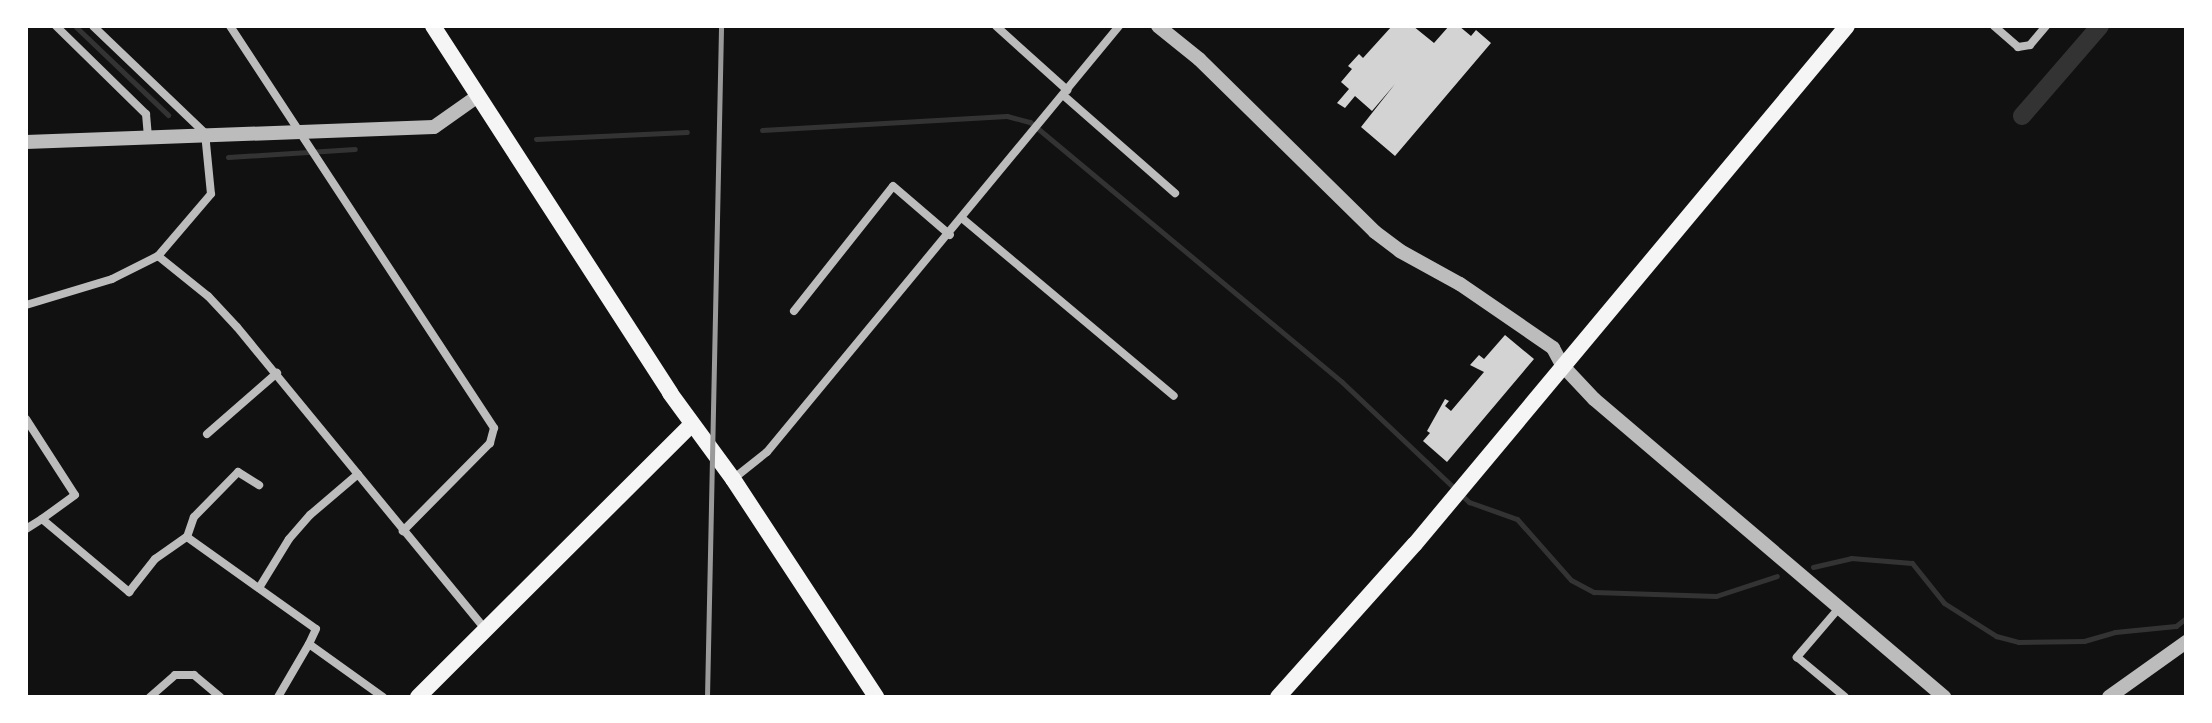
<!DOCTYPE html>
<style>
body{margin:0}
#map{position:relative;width:2212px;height:723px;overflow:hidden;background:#111;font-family:"Exo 2",sans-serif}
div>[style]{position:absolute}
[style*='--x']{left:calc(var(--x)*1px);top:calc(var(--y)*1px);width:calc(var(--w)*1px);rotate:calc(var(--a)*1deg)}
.stream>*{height:5px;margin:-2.5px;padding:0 2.5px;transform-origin:2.5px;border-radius:2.5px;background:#333}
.canal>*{height:18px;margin:-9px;padding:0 9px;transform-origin:9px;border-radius:9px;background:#333}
.building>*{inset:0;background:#d3d3d3}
.minor>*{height:8px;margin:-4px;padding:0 4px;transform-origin:4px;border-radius:4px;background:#bcbcbc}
.tertiary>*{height:14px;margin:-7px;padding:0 7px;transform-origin:7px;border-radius:7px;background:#bcbcbc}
.primary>*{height:16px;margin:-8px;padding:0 8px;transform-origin:8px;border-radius:8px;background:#f5f5f5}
.rail>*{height:5px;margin:-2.5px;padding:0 2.5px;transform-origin:2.5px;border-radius:2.5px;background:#9a9a9a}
span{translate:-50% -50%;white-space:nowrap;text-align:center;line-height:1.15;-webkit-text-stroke:8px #fff;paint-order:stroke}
.frame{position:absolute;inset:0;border:28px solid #fff;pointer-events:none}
</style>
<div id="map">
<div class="stream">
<i style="--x:75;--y:26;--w:129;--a:43.7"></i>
<i style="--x:762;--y:130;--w:245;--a:-3.3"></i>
<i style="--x:1007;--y:116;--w:24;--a:15"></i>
<i style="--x:1030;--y:122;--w:406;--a:39.8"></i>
<i style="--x:1342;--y:382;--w:175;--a:43.4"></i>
<i style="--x:1469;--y:502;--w:51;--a:19.5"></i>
<i style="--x:1517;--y:519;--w:81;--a:48.5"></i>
<i style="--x:1571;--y:580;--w:26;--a:28"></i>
<i style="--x:1594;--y:592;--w:122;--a:1.9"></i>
<i style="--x:1716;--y:596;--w:64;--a:-18.2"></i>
<i style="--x:536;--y:139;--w:151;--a:-2.7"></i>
<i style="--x:228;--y:157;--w:127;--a:-3.6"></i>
<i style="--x:1813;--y:567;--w:39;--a:-13"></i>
<i style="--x:1851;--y:558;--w:61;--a:4.7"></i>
<i style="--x:1912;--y:563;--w:51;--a:51.3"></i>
<i style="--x:1944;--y:603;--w:62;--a:32.4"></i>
<i style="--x:1996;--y:636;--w:23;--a:15"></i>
<i style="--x:2018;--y:642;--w:66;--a:-0.9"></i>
<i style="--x:2084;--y:641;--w:32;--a:-16"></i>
<i style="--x:2115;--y:632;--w:61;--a:-5.6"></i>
<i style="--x:2176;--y:626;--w:13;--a:-39"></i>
</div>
<div class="canal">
<i style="--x:2022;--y:116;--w:119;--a:-49.1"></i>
</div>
<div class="building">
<i style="clip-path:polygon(1392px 26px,1413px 26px,1434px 43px,1449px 26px,1459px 26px,1471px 36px,1476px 30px,1491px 43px,1395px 156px,1361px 127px,1395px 84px,1372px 111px,1355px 96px,1345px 108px,1337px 103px,1349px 89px,1341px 82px,1352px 69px,1348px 66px,1359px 54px,1363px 58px)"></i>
<i style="clip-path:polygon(1505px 335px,1534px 359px,1447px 462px,1423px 441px,1430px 433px,1427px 431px,1445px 399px,1449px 401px,1445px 406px,1451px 411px,1484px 372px,1470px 365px,1479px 355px,1484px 359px)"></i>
</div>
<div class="minor">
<i style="--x:56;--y:26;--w:126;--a:44.4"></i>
<i style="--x:146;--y:114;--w:22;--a:85"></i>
<i style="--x:93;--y:26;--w:155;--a:43.7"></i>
<i style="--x:205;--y:133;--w:61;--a:84.4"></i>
<i style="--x:211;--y:194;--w:82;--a:130.5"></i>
<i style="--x:230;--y:26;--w:481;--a:56.7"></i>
<i style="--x:494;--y:428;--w:16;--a:105"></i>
<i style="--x:490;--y:443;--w:124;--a:134.7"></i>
<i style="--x:996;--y:26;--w:96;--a:42"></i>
<i style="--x:1994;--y:26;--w:32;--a:41"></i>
<i style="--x:2018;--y:47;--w:12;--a:-9"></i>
<i style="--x:2030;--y:45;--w:25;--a:-50"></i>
<i style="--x:1063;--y:95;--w:149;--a:41.2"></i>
<i style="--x:963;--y:219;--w:275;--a:40"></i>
<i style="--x:26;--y:305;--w:90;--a:-16.8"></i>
<i style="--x:112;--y:279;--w:51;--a:-26.6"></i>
<i style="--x:158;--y:256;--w:64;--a:38.7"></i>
<i style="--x:208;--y:296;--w:42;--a:46.9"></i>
<i style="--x:237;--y:327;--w:392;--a:50.6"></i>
<i style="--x:794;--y:311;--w:159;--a:-51.6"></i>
<i style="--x:893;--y:186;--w:75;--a:40.7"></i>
<i style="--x:26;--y:419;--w:90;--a:57.2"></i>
<i style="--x:75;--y:495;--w:41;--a:144"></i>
<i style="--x:207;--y:434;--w:93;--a:-41.1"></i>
<i style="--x:733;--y:479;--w:43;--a:-38.5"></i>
<i style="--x:767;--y:452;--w:553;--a:-50.43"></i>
<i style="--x:26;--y:529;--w:19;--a:-32"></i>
<i style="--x:42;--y:519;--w:114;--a:40"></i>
<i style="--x:129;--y:592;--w:42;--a:-51.8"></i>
<i style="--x:155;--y:559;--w:39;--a:-35"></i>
<i style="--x:187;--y:537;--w:158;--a:35.5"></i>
<i style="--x:316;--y:629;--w:17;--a:115"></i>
<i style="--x:309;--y:644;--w:91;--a:35.6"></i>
<i style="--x:187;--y:537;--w:21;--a:-71"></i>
<i style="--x:194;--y:517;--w:63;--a:-45.6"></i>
<i style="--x:238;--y:472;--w:25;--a:32"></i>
<i style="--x:259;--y:588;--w:57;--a:-58.5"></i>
<i style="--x:289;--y:539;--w:32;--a:-49"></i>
<i style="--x:310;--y:515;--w:63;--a:-40.5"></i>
<i style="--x:1839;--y:608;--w:65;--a:130.6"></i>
<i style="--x:1797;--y:657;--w:62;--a:39.8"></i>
<i style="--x:150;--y:697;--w:33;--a:-41"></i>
<i style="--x:175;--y:675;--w:19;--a:0"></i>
<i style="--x:194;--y:675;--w:34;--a:40"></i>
<i style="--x:278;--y:697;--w:61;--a:-59.7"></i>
</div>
<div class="tertiary">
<i style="--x:1158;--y:26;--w:53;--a:38.8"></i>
<i style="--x:1199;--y:59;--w:247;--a:44.5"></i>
<i style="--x:1375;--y:232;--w:31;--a:37"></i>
<i style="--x:1400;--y:251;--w:68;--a:28.8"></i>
<i style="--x:1460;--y:284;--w:113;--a:34.5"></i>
<i style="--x:1553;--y:348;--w:19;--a:62"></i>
<i style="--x:1562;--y:365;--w:47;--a:46.7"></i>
<i style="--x:1594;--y:399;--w:460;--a:40.4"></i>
<i style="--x:26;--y:142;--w:408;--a:-2.1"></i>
<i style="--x:434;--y:127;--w:54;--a:-35.2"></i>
<i style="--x:2109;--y:697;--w:95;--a:-35.5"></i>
</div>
<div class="primary">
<i style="--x:433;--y:26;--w:437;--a:57.1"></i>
<i style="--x:670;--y:393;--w:107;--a:53.8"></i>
<i style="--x:733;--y:479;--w:261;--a:56.7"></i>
<i style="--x:418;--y:697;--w:387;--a:-44.9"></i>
<i style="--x:1278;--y:697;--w:205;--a:-48.2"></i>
<i style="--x:1415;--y:544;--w:674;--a:-50.17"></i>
</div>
<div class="rail">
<i style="--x:707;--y:697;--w:671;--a:-88.8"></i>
</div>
<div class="frame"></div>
</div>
